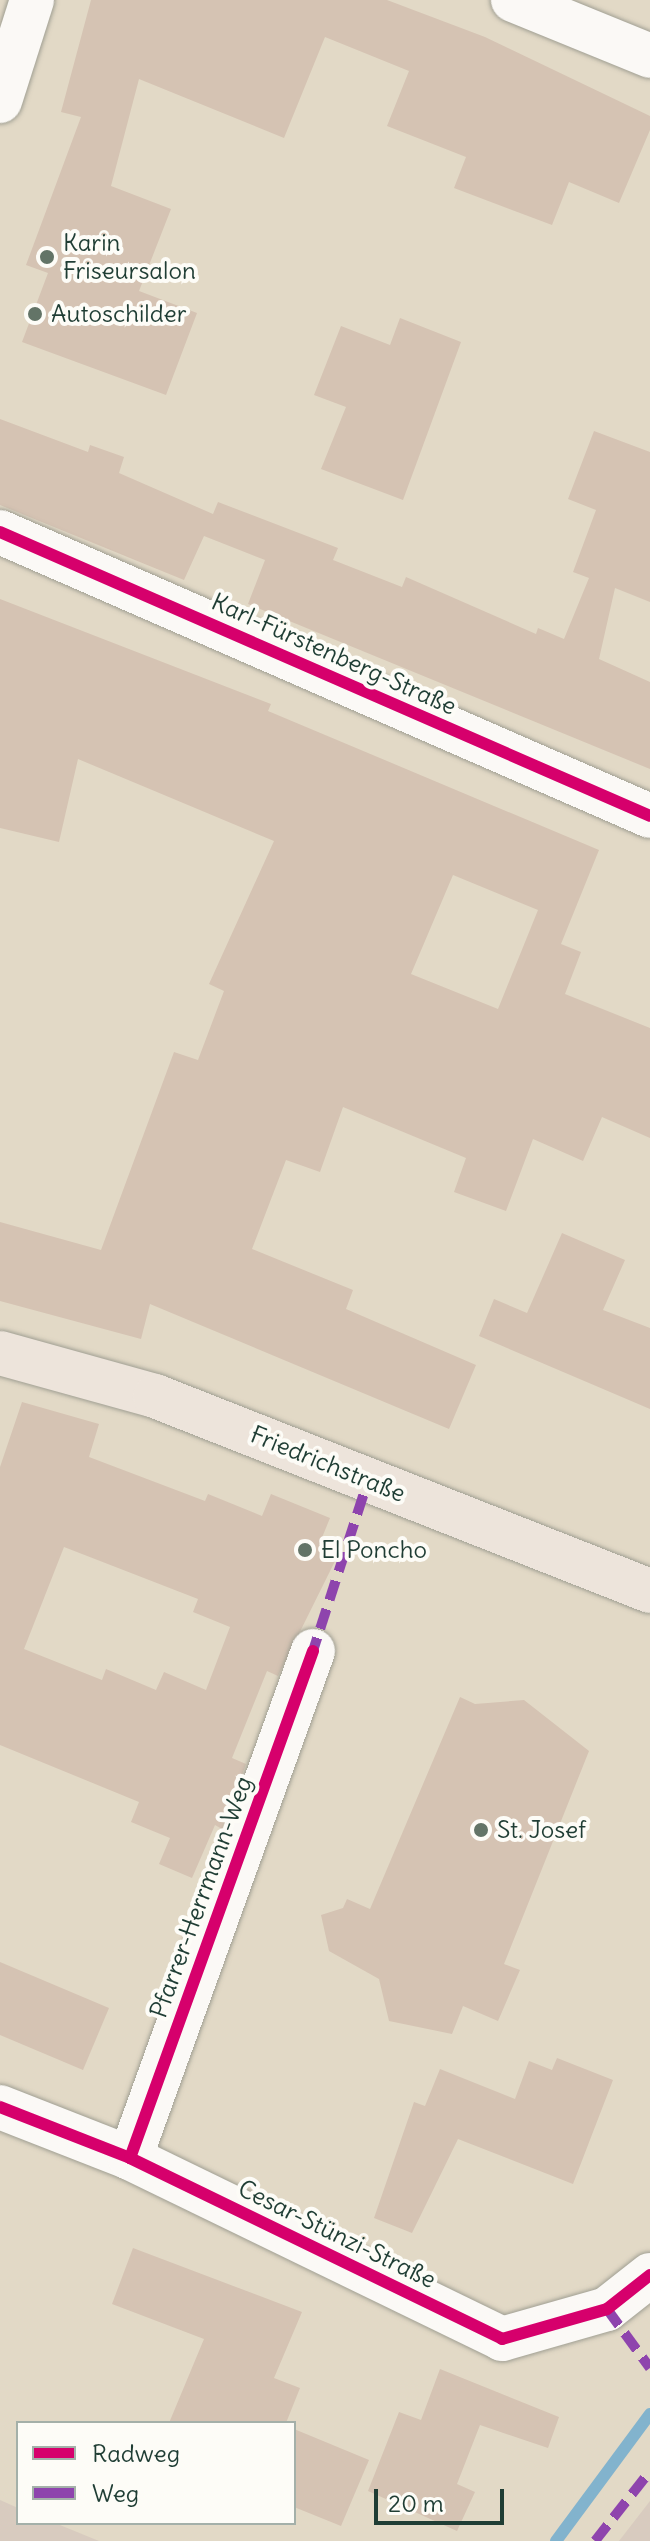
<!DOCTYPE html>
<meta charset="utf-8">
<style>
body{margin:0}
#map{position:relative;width:650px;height:2541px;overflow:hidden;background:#e2d9c6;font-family:Delius,sans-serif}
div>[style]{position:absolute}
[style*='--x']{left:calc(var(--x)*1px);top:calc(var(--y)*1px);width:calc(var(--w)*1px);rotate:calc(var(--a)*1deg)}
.industrial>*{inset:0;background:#d8cbbf}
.stream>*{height:12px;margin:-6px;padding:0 6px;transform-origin:6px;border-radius:6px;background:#82b3cd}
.building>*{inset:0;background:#d5c3b3}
.roads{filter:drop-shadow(0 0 2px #a09f93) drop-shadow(0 0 2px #a09f93)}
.minor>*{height:44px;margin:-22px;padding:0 22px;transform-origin:22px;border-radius:22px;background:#fbf9f6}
.major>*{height:44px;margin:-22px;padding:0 22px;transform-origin:22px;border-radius:22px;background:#ede4db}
.quiet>*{height:10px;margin-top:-5px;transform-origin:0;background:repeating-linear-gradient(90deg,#8e44ad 0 20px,transparent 0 30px)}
.cycleway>*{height:12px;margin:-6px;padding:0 6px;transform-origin:6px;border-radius:6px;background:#d6006c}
.dots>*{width:22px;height:22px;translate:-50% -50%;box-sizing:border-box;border:4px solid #fdfcf7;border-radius:50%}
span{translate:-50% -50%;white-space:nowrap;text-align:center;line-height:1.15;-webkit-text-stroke:8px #fdfcf7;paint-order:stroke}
.poi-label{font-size:24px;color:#1f3d34}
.left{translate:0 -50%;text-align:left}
.street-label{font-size:24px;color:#1f3d34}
.legend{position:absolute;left:16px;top:2421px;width:280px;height:104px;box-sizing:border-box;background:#fdfcf7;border:2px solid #a4b0a9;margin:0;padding:10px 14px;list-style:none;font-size:24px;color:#1f3d34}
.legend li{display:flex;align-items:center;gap:16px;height:40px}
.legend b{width:40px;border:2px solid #a4b0a9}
.scale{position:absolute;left:374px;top:2489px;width:130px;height:36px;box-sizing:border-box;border:4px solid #1f3d34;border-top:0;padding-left:10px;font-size:24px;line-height:28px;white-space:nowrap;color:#1f3d34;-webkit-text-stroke:6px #fdfcf7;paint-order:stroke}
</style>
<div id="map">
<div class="industrial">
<i style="clip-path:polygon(0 2500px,18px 2508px,18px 2523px,55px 2523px,99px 2541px,0 2541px)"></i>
<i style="clip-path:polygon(650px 2501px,650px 2541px,619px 2541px)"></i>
</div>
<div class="stream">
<i style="--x:556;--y:2541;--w:158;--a:-53.5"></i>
</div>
<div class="building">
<i style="clip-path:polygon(91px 0,387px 0,485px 37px,650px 116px,650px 130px,619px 203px,569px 182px,552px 225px,454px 188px,466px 157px,387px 126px,409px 71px,325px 37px,284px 138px,139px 79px,111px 186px,171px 209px,139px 291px,197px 313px,166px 395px,22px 342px,48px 273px,26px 265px,81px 117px,61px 112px)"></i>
<i style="clip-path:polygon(400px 318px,461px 342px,403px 500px,321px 469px,346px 407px,314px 395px,341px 326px,390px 345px)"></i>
<i style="clip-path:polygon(0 419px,88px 452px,90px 445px,124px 457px,119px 473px,213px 514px,218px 502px,338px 548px,333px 560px,402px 587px,406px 577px,536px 634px,538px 628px,564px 639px,589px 578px,573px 572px,596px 510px,568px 499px,594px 431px,650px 452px,650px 602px,615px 588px,599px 659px,650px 682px,650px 769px,248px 604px,265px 560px,204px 536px,184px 580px,0 505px)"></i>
<i style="clip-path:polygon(evenodd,0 599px,271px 704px,268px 711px,599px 850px,561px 944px,581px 952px,565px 994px,650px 1028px,650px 1138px,602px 1117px,583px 1161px,533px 1139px,506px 1211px,454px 1192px,466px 1158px,343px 1107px,320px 1172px,286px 1160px,252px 1249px,353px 1290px,346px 1309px,476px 1365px,449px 1429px,150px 1304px,141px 1339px,0 1301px,0 1222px,101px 1250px,174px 1052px,198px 1060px,224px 991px,209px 984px,274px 841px,78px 759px,59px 842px,0 828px,0 599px,453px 875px,538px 910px,498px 1009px,411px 974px,453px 875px)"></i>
<i style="clip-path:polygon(562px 1233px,625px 1260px,603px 1310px,650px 1328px,650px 1409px,479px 1336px,494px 1299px,527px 1313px)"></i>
<i style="clip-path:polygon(evenodd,22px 1402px,99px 1424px,89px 1457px,205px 1501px,208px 1494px,262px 1516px,271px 1494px,330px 1518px,319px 1545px,339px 1553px,278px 1676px,267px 1671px,232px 1758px,246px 1764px,222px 1829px,215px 1825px,192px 1878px,159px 1864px,170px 1838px,131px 1822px,139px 1802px,0 1745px,0 1467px,22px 1402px,64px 1547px,198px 1599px,193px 1612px,230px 1627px,206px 1690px,164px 1672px,156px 1690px,106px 1669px,102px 1680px,24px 1649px,64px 1547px)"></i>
<i style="clip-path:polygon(460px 1697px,475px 1704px,524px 1700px,589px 1751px,504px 1964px,520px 1970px,498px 2021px,463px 2006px,452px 2034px,389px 2021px,379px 1979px,329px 1951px,321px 1915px,343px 1908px,347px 1899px,370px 1909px)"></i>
<i style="clip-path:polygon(0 1962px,109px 2008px,83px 2070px,0 2035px)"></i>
<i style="clip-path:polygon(557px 2058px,613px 2080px,573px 2184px,458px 2139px,412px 2233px,374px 2218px,414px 2102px,425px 2106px,440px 2069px,515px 2099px,529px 2061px,552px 2070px)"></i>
<i style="clip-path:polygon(133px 2248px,302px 2312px,274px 2378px,300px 2388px,286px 2423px,169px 2423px,204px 2339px,112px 2304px)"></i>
<i style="clip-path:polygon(440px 2369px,559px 2417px,548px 2448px,480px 2425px,457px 2484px,475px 2492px,457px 2531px,368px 2491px,399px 2412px,421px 2420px)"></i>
<i style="clip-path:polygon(294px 2429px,369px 2460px,341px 2526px,294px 2507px)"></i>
</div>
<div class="roads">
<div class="minor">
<i style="--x:513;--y:0;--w:148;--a:22.2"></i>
<i style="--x:0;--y:101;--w:106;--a:-72.4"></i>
<i style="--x:0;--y:532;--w:709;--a:23.6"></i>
<i style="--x:0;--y:2107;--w:140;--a:21.4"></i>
<i style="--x:130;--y:2158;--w:414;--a:25.9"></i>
<i style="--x:502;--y:2339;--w:109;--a:-15.9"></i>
<i style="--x:607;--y:2309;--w:55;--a:-38.3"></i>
<i style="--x:130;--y:2158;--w:539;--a:-70.15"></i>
</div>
<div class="major">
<i style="--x:0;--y:1353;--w:161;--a:15.5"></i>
<i style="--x:155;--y:1396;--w:532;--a:21.5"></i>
</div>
</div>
<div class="quiet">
<i style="--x:311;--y:1657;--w:185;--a:-72.1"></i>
<i style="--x:607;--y:2309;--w:73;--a:53.9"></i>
<i style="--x:595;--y:2541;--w:89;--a:-51.8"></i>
</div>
<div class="cycleway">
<i style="--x:0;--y:532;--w:709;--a:23.6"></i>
<i style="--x:0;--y:2107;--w:140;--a:21.4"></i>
<i style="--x:130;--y:2158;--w:414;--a:25.9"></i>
<i style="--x:502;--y:2339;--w:109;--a:-15.9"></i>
<i style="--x:607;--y:2309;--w:55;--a:-38.3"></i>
<i style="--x:130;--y:2158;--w:539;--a:-70.15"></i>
</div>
<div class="dots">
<i style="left:47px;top:257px;background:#637467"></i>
<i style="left:35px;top:314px;background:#637467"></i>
<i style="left:305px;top:1550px;background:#637467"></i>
<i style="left:481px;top:1830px;background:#637467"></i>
</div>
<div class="poi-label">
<span class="left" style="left:63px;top:257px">Karin<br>Friseursalon</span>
<span class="left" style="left:51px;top:314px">Autoschilder</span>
<span class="left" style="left:321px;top:1550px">El Poncho</span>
<span class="left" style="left:497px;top:1830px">St. Josef</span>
</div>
<div class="street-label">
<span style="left:334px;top:654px;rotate:24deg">Karl-Fürstenberg-Straße</span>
<span style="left:328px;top:1464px;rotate:22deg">Friedrichstraße</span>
<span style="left:201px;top:1897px;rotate:-70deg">Pfarrer-Herrmann-Weg</span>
<span style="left:337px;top:2234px;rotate:26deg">Cesar-Stünzi-Straße</span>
</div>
<ul class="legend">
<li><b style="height:10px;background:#d6006c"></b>Radweg</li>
<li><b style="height:10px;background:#8e44ad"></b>Weg</li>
</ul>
<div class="scale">20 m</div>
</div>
